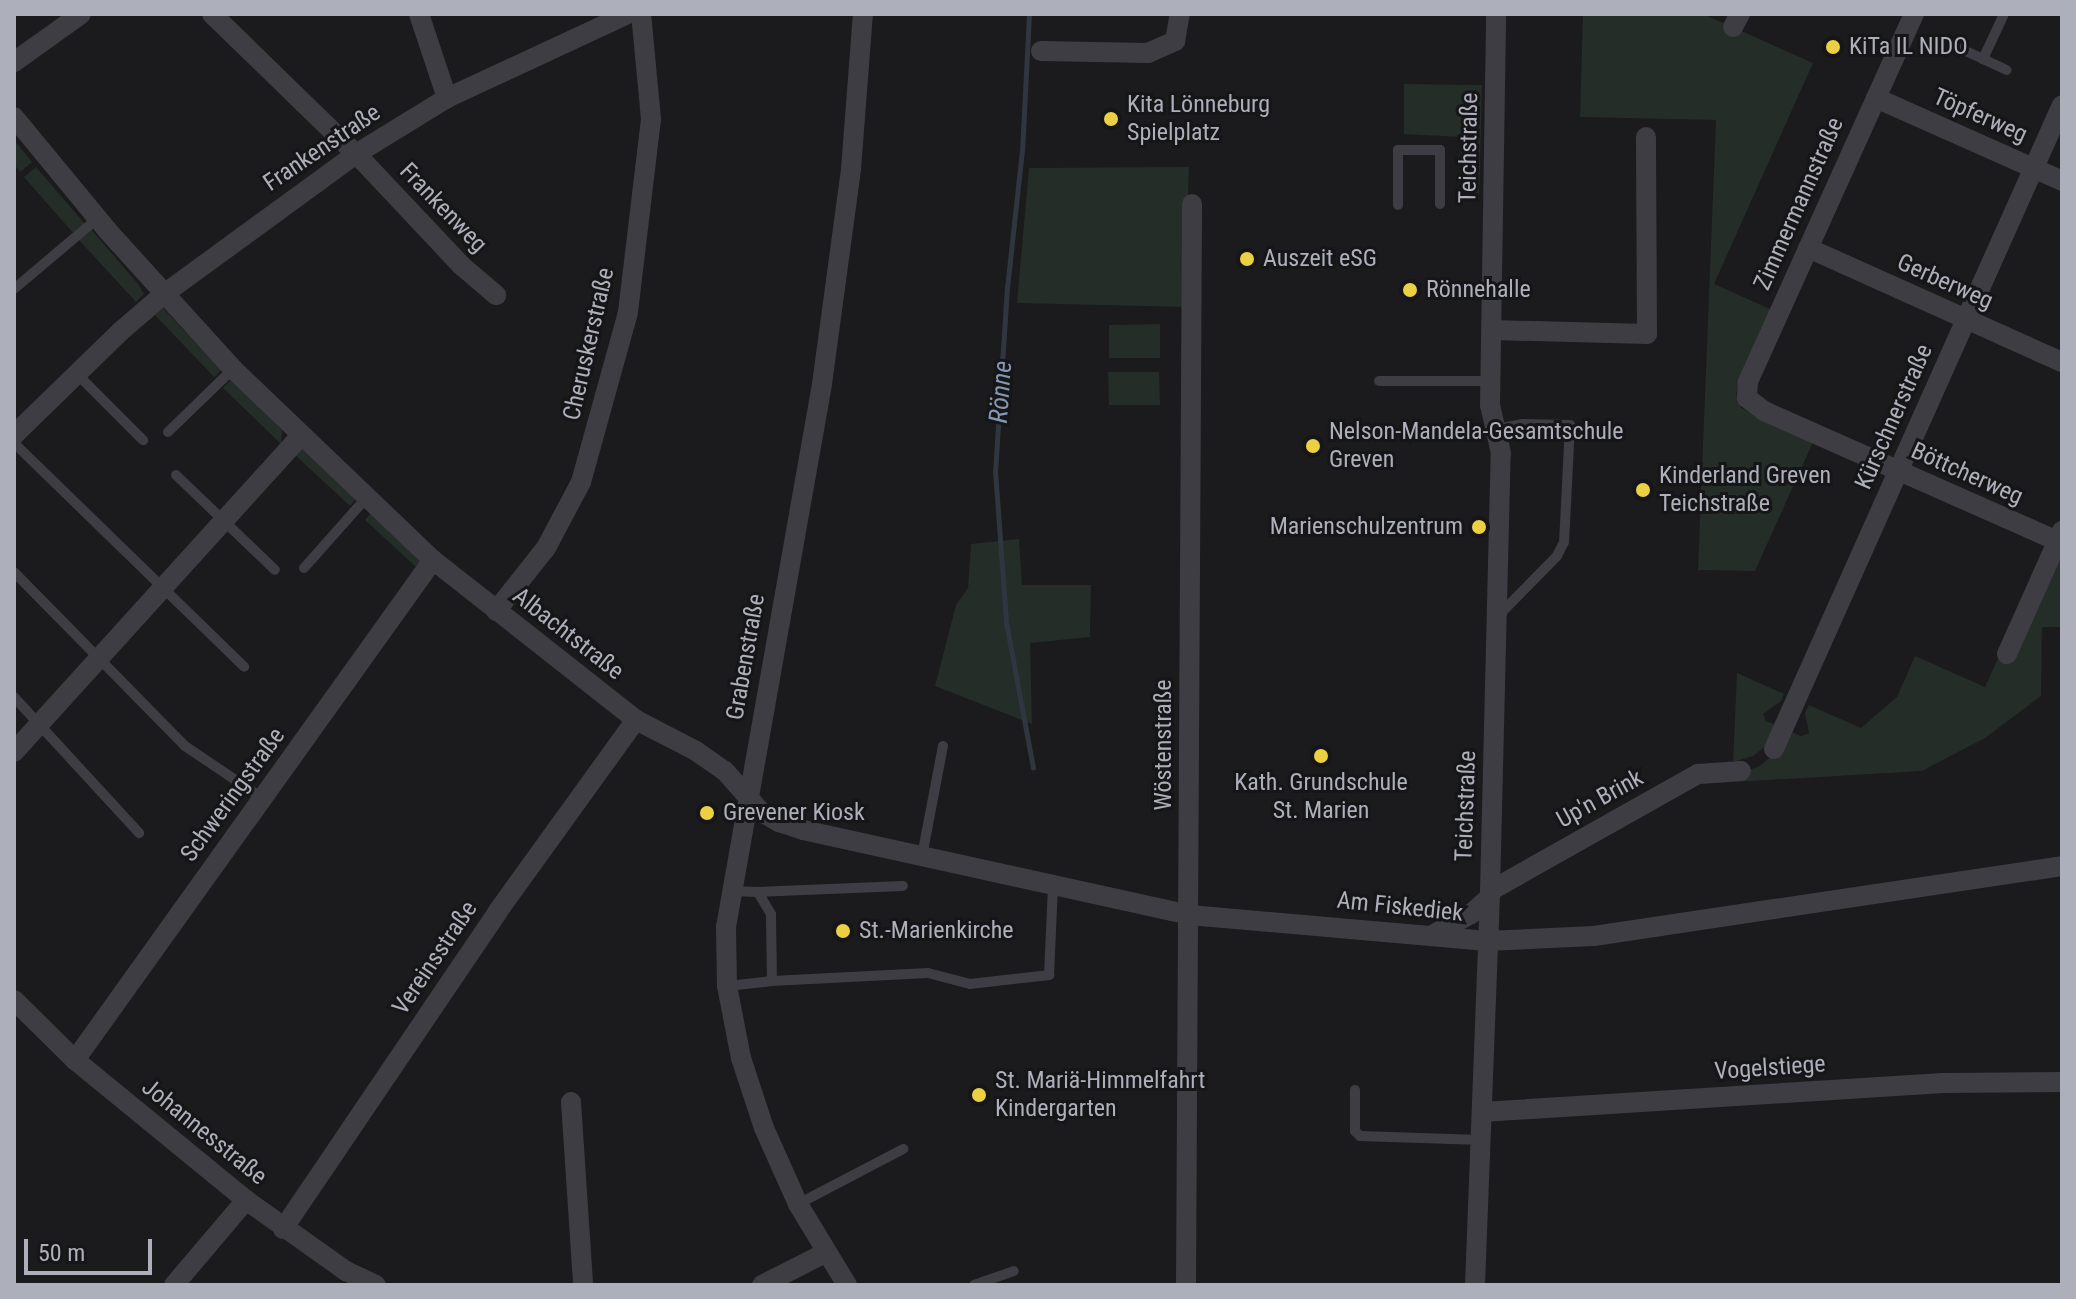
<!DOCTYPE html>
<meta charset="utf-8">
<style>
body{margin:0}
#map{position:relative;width:2076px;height:1299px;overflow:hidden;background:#1b1a1c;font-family:"Roboto Condensed",sans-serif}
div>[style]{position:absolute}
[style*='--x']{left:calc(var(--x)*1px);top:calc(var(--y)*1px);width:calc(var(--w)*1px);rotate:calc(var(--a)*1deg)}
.green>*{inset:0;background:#242d27}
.stream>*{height:5px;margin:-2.5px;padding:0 2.5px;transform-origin:2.5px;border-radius:2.5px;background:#303640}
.service>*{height:10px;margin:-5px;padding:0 5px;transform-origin:5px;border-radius:5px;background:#3d3d43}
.minor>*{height:20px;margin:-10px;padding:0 10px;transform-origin:10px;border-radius:10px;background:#3d3d43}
.dots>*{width:22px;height:22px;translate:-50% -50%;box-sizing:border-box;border:4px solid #161517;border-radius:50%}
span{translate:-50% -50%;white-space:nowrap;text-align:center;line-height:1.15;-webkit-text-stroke:6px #161517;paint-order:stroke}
.poi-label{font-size:24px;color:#adafbb}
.left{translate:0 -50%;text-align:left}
.right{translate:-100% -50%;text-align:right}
.street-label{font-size:24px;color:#adafbb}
.water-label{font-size:26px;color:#8697b4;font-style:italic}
.frame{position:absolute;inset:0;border:16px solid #adafbb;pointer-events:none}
.scale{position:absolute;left:24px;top:1239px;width:128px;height:36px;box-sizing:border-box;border:4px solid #adafbb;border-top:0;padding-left:10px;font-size:24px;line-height:28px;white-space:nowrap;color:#adafbb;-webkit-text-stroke:6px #161517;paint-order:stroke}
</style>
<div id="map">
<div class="green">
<i style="clip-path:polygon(1583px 14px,1703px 14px,1813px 63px,1714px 284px,1772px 310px,1738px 387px,1736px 395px,1741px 408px,1813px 442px,1755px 571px,1698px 570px,1716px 120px,1580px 117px)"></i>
<i style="clip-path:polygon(1404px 84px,1482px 85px,1479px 199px,1463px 199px,1460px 195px,1461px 137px,1404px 134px)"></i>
<i style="clip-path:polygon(14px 140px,32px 162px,20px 172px,14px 164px)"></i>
<i style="clip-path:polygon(36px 167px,85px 224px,74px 234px,24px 177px)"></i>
<i style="clip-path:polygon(1189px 167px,1184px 307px,1017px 303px,1029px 168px)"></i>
<i style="clip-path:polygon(90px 228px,139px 285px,144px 294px,136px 302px,78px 239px)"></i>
<i style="clip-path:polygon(163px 308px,221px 370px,214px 377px,155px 315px)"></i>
<i style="clip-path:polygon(1160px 324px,1160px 358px,1109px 358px,1109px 325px)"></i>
<i style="clip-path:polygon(1108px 372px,1159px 372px,1160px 405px,1109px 405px)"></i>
<i style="clip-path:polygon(231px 380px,282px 430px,281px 444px,223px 388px)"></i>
<i style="clip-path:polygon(302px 448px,357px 498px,350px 506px,295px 455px)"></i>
<i style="clip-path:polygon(371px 513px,423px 561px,416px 567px,365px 520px)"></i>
<i style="clip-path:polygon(1019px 539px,1022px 585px,1091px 585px,1090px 637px,1030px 643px,1032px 724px,935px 686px,956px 605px,968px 588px,971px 544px)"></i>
<i style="clip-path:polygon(2062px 555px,2062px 627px,2042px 627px,2041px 696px,1985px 738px,1922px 771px,1700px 784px,1758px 767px,1778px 751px,1789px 731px,1801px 736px,1809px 733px,1805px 713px,1809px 705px,1861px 728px,1897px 697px,1915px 656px,1985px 687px,2001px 652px)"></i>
<i style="clip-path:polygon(1737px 673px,1784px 694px,1781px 701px,1763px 714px,1766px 721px,1778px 726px,1768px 744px,1753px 756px,1733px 762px)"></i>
</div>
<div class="stream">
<i style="--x:1029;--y:14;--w:136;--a:92.9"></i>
<i style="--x:1022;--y:150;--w:138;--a:96.2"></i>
<i style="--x:1007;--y:287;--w:184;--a:93.7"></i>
<i style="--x:995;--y:471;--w:151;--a:85.8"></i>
<i style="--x:1006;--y:622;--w:148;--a:79.5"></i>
</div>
<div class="service">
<i style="--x:2004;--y:14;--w:50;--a:115"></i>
<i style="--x:1983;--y:59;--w:26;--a:25"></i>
<i style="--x:1961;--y:49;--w:24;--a:24"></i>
<i style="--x:1398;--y:205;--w:55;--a:-90"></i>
<i style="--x:1398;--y:150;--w:42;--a:0"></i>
<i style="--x:1440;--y:150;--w:54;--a:90"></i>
<i style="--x:14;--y:289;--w:110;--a:-40.2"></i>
<i style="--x:76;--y:373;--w:95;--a:45"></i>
<i style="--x:1379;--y:381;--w:111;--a:0"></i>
<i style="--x:1497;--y:429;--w:25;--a:-11"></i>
<i style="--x:1522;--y:424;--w:48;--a:1.2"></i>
<i style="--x:1570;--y:425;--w:117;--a:92.9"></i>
<i style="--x:1564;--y:542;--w:16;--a:117"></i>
<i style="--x:1557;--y:556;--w:83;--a:134.5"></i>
<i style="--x:168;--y:432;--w:91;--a:-44.1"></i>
<i style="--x:14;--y:443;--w:321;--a:44.2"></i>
<i style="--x:176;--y:475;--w:137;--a:43.8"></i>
<i style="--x:304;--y:568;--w:95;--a:-48.4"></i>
<i style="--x:14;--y:572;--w:244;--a:45.5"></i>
<i style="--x:185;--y:746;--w:93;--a:34"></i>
<i style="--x:14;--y:697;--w:185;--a:47.4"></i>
<i style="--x:922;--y:856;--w:112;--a:-79.2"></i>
<i style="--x:758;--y:892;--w:145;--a:-2.4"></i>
<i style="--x:772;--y:981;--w:156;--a:-2.9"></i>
<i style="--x:928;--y:973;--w:43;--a:14.7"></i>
<i style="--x:970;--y:984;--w:80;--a:-6.5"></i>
<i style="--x:1049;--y:975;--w:89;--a:-87.4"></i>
<i style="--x:727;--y:986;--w:45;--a:-6.3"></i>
<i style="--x:772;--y:981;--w:67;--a:-90.9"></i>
<i style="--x:771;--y:914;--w:26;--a:-121"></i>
<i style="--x:758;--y:892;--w:27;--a:-178"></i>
<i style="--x:1355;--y:1090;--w:41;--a:90"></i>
<i style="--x:1355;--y:1131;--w:7;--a:45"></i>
<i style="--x:1360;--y:1136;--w:121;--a:1.9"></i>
<i style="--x:798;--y:1204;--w:119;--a:-27.6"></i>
<i style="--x:974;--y:1285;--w:42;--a:-19.3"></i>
</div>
<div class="minor">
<i style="--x:212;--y:14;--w:211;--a:44.2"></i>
<i style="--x:363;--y:161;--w:144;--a:46.7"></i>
<i style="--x:462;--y:266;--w:45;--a:40.5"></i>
<i style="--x:419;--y:14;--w:89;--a:71.6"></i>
<i style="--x:1914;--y:14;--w:404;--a:114.3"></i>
<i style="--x:1748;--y:382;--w:16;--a:94"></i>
<i style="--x:1747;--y:398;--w:21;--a:37"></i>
<i style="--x:1764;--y:411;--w:326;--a:23.9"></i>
<i style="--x:1733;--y:27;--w:15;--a:-62"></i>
<i style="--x:1041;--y:51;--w:107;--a:1.1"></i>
<i style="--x:1148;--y:53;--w:30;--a:-24"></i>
<i style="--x:1175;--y:41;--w:27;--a:-80"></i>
<i style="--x:14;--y:62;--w:82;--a:-35.6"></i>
<i style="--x:1876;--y:98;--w:204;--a:24"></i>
<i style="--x:14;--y:117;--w:146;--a:50.5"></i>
<i style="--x:107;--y:230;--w:188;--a:47.8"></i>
<i style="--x:233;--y:369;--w:277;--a:43.7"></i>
<i style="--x:433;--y:560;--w:258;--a:38.2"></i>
<i style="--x:636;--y:720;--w:68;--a:27.3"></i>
<i style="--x:696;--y:751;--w:35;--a:35"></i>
<i style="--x:725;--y:771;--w:55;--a:48.7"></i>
<i style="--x:761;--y:812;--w:21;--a:29"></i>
<i style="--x:779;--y:822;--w:25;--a:18"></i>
<i style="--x:803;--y:830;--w:395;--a:12.4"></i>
<i style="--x:1189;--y:915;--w:299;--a:5"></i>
<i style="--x:1487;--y:941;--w:107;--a:-2.7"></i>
<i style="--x:1594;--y:936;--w:473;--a:-8.5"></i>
<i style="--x:1808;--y:248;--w:278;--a:24.2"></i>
<i style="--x:1492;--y:330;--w:155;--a:1.5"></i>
<i style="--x:1647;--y:334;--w:197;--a:-90.3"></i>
<i style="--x:14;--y:435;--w:149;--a:-44.2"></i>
<i style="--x:121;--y:331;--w:57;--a:-40.7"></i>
<i style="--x:164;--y:294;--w:238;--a:-36.1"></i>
<i style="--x:356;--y:154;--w:107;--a:-31.6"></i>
<i style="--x:447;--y:98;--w:200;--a:-24.9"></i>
<i style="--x:496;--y:611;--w:80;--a:-51.6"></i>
<i style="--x:546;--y:548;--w:75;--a:-62.1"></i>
<i style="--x:581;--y:482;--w:176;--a:-74.5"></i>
<i style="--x:628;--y:312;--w:194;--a:-83.2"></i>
<i style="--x:651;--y:119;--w:105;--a:-95.4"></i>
<i style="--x:2007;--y:654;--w:135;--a:-65.9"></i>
<i style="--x:1774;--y:749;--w:705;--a:-65.91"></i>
<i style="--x:14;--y:752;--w:427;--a:-47.8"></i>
<i style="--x:1490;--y:891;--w:239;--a:-29.4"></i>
<i style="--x:1698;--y:774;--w:43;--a:-4"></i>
<i style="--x:1434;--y:934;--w:42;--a:-28.4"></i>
<i style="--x:1471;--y:914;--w:25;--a:-42"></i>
<i style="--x:14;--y:1000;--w:86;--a:44.5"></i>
<i style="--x:75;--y:1060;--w:221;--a:39.3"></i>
<i style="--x:246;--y:1200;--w:123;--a:35.4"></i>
<i style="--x:346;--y:1271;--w:33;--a:25"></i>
<i style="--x:75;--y:1060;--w:615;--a:-54.4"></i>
<i style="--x:571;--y:1102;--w:183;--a:86.2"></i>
<i style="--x:1482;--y:1112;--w:462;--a:-3.6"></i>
<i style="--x:1943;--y:1083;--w:119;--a:-0.5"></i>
<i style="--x:283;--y:1229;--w:384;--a:-55.9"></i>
<i style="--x:498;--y:911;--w:236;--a:-54.2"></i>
<i style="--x:174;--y:1285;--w:111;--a:-49.7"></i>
<i style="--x:762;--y:1285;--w:71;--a:-26.9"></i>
<i style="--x:847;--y:1285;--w:95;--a:-121.2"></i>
<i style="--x:798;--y:1204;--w:83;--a:-114.1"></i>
<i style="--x:764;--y:1128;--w:74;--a:-108.2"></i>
<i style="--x:741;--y:1058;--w:73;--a:-101"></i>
<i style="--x:727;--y:986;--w:59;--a:-91"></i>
<i style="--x:726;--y:927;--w:551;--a:-79.97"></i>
<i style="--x:822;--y:384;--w:217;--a:-82.3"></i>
<i style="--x:851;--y:169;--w:155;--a:-85.6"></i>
<i style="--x:1186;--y:1285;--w:1081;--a:-89.68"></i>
<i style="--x:1475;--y:1285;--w:394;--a:-87.8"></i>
<i style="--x:1490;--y:891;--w:438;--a:-88.6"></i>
<i style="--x:1501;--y:453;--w:49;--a:-102.9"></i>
<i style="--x:1490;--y:405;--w:391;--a:-89.1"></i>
</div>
<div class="dots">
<i style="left:1833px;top:47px;background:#ecd043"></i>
<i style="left:1111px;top:119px;background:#ecd043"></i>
<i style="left:1247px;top:259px;background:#ecd043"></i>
<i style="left:1410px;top:290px;background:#ecd043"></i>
<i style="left:1313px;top:446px;background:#ecd043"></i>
<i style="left:1643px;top:490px;background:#ecd043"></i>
<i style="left:1479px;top:527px;background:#ecd043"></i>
<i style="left:1321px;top:756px;background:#ecd043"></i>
<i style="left:707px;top:813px;background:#ecd043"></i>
<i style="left:843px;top:931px;background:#ecd043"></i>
<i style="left:979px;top:1095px;background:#ecd043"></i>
</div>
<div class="poi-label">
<span class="left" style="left:1849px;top:47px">KiTa IL NIDO</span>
<span class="left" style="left:1127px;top:119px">Kita Lönneburg<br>Spielplatz</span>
<span class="left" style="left:1263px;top:259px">Auszeit eSG</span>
<span class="left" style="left:1426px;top:290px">Rönnehalle</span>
<span class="left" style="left:1329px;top:446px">Nelson-Mandela-Gesamtschule<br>Greven</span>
<span class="left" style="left:1659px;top:490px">Kinderland Greven<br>Teichstraße</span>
<span class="right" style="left:1463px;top:527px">Marienschulzentrum</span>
<span style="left:1321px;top:797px">Kath. Grundschule<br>St. Marien</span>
<span class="left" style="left:723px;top:813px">Grevener Kiosk</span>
<span class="left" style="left:859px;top:931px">St.-Marienkirche</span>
<span class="left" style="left:995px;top:1095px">St. Mariä-Himmelfahrt<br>Kindergarten</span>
</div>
<div class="street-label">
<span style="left:1980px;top:116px;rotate:24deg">Töpferweg</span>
<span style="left:322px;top:148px;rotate:-34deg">Frankenstraße</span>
<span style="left:1469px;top:148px;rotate:-89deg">Teichstraße</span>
<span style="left:1799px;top:204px;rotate:-66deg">Zimmermannstraße</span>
<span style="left:443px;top:208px;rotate:46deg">Frankenweg</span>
<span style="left:1945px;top:282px;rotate:24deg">Gerberweg</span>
<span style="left:589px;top:344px;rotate:-77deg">Cheruskerstraße</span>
<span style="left:1894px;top:417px;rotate:-66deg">Kürschnerstraße</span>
<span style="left:1967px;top:474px;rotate:24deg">Böttcherweg</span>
<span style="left:568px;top:634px;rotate:38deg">Albachtstraße</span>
<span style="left:746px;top:657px;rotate:-80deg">Grabenstraße</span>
<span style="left:1164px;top:745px;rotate:-90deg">Wöstenstraße</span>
<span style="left:233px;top:795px;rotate:-54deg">Schweringstraße</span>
<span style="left:1600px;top:799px;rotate:-29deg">Up'n Brink</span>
<span style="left:1466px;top:806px;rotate:-88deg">Teichstraße</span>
<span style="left:1400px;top:907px;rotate:6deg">Am Fiskediek</span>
<span style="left:435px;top:958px;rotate:-56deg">Vereinsstraße</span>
<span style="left:1770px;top:1068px;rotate:-4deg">Vogelstiege</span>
<span style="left:204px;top:1132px;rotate:39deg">Johannesstraße</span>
</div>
<div class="water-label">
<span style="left:1001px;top:392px;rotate:-86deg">Rönne</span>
</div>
<div class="frame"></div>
<div class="scale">50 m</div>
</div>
